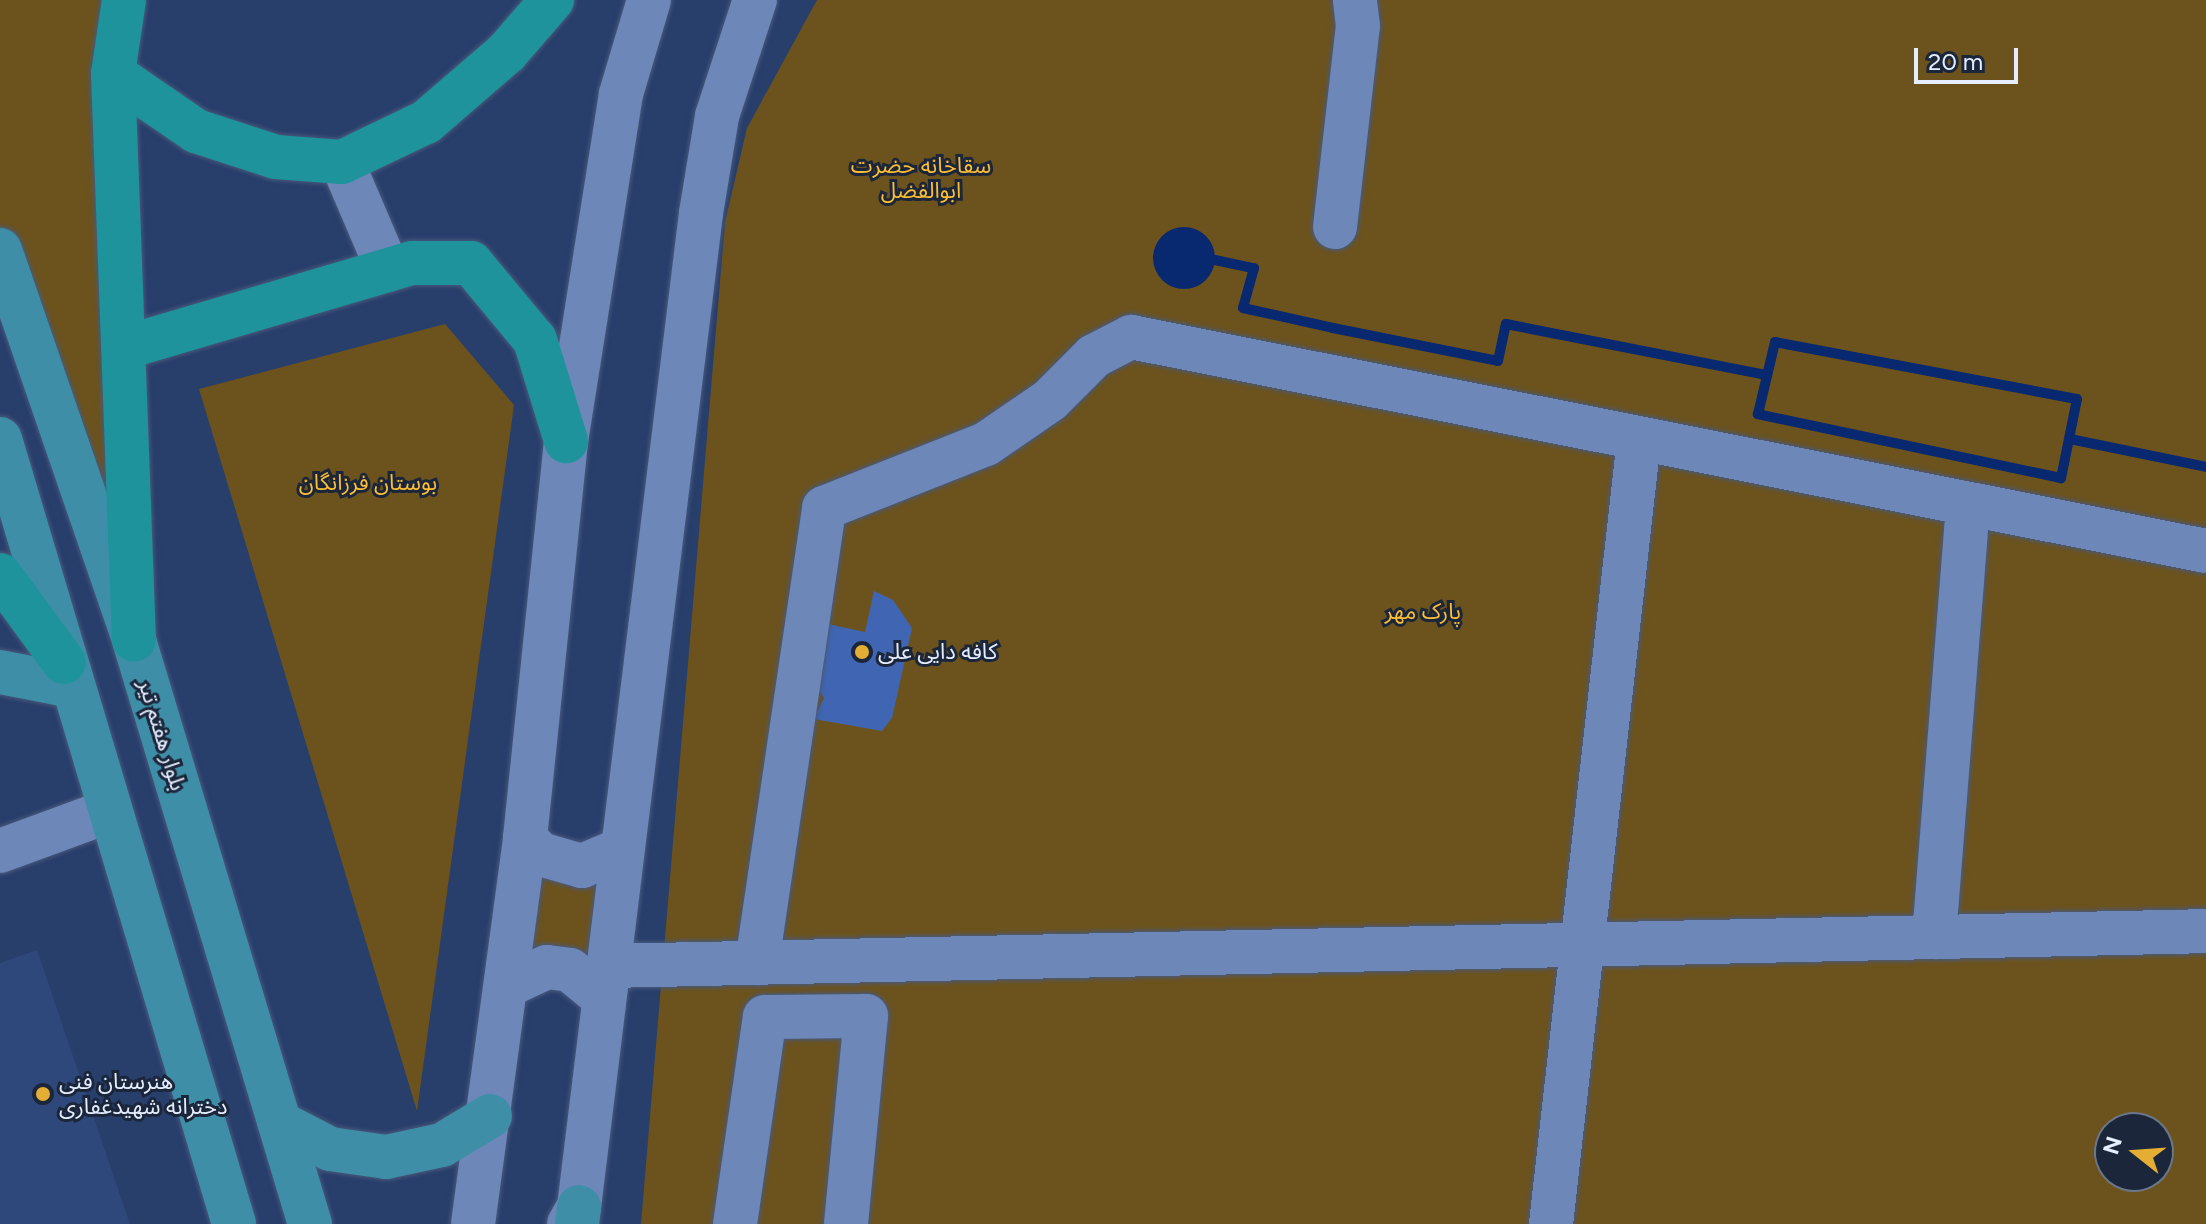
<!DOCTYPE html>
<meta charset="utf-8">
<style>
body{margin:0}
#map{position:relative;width:2206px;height:1224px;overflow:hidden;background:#283e6b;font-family:Figtree,"Noto Sans Arabic",sans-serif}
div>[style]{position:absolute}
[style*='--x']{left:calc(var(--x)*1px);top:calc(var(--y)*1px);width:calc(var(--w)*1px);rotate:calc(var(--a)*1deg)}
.built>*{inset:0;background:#2e487b}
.green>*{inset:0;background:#6c531e}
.water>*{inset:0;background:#08286f}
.round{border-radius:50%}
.stream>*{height:10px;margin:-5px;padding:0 5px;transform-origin:5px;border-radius:5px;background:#08286f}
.building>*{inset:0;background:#4066b3}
.roads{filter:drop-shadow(0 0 2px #47597c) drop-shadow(0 0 2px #47597c)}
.minor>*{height:44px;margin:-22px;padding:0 22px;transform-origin:22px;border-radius:22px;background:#6d87b9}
.major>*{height:44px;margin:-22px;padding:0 22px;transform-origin:22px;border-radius:22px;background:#3e8ea7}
.highway>*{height:44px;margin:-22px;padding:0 22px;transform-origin:22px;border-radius:22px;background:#1e939b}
.dots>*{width:22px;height:22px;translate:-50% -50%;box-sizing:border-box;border:4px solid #1c263a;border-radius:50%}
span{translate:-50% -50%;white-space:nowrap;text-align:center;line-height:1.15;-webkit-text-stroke:6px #1c263a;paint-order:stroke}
.park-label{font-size:22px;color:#fcbe33}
.poi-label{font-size:22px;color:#e5eeff}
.left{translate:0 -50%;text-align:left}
.street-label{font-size:22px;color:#e5eeff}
.north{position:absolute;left:2094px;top:1112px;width:80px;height:80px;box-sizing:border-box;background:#1c263a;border:2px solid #6c7689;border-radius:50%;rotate:287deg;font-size:22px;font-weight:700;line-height:32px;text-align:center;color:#e5eeff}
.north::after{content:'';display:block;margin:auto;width:28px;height:36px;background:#e4ae35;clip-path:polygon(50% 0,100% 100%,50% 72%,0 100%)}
.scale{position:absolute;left:1914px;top:48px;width:104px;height:36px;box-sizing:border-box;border:4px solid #e5eeff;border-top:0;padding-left:10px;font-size:24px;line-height:28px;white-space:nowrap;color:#e5eeff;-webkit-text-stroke:6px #1c263a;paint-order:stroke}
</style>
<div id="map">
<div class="built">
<i style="clip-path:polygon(37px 950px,130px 1224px,0 1224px,0 963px)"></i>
</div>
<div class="green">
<i style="clip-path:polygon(0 0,123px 0,133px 637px,0 233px)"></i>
<i style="clip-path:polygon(evenodd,817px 0,2206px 0,2206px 1224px,641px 1224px,725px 222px,747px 128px,817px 0,2110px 1128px,2158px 1128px,2158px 1176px,2110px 1176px,2110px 1128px)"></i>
<i style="clip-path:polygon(445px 324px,514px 405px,417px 1111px,199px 389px)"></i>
<i style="clip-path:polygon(526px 841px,604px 863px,604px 996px,525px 973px)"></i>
</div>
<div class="water">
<i class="round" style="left:1153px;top:227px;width:62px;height:62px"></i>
</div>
<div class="stream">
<i style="--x:1215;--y:260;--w:40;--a:12"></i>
<i style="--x:1254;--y:268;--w:41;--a:105.4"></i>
<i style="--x:1243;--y:308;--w:92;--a:12.5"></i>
<i style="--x:1333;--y:328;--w:168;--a:11.3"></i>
<i style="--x:1498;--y:361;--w:38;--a:-78"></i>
<i style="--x:1506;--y:324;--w:266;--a:11.1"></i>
<i style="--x:1775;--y:342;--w:307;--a:10.7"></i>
<i style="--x:2077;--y:399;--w:81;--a:101.4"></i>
<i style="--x:2061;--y:478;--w:310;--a:-168.1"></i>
<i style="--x:1758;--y:414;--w:74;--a:-76.7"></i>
<i style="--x:2070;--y:439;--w:139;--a:11.6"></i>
</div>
<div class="building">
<i style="clip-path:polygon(874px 591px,893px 600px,912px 628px,892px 718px,882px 731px,814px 719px,824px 698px,809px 673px,828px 624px,865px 632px)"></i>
</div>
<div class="roads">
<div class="minor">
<i style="--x:342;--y:162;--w:117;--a:66.9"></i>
<i style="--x:1335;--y:227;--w:202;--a:-83.5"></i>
<i style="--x:1358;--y:26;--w:26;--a:-97"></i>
<i style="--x:525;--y:838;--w:22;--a:47"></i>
<i style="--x:540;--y:854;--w:44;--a:15.9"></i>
<i style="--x:582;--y:866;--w:43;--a:-23"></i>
<i style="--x:0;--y:851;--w:116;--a:-20.2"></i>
<i style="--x:1934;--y:937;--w:434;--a:-85.5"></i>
<i style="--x:757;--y:963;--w:460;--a:-81.6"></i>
<i style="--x:824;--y:508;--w:174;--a:-21.6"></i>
<i style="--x:986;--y:444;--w:78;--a:-34.5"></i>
<i style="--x:1050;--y:400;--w:62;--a:-45"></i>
<i style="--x:1094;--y:356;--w:42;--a:-27.2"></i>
<i style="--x:1131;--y:337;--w:1096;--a:11.26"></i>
<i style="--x:608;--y:966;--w:1598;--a:-1.25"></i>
<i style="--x:506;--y:986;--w:45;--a:-24.9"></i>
<i style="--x:547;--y:967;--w:23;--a:7"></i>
<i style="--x:570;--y:970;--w:44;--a:39.5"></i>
<i style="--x:473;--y:1224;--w:389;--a:-82.3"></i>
<i style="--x:525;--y:838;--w:399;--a:-84.1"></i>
<i style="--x:566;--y:441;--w:351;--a:-81"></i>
<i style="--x:621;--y:94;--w:98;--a:-73.4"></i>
<i style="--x:569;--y:1224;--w:20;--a:-60"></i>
<i style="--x:579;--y:1207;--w:1001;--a:-83"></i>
<i style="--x:701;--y:213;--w:98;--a:-80.6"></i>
<i style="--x:717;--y:116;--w:122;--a:-71.9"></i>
<i style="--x:735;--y:1224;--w:209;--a:-81.8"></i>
<i style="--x:765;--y:1017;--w:101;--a:-0.6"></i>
<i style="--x:866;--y:1016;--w:209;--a:95.5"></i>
<i style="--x:1551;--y:1224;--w:790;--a:-83.6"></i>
</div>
<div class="major">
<i style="--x:0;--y:250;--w:412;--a:71"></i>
<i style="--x:134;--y:640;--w:610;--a:73.23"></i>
<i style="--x:0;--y:439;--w:819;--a:73.4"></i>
<i style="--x:0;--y:672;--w:73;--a:11"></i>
<i style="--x:280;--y:1123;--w:56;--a:27.5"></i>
<i style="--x:330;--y:1149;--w:57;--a:8.1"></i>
<i style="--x:386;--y:1157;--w:57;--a:-12.1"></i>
<i style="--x:442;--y:1145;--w:56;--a:-31.1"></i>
<i style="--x:577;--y:1224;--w:17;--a:-83"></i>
</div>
<div class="highway">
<i style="--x:124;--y:0;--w:75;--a:98.5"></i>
<i style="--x:113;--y:74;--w:566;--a:87.88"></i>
<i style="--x:113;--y:74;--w:101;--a:34.5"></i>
<i style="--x:196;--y:131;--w:84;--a:18"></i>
<i style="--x:276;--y:157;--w:66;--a:4.3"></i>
<i style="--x:342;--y:162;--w:93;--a:-25.5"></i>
<i style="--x:426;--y:122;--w:107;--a:-40.8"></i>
<i style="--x:507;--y:52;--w:69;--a:-49.1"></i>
<i style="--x:123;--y:348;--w:301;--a:-16.4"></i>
<i style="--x:412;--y:263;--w:59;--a:0"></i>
<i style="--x:471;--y:263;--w:100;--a:50.3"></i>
<i style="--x:535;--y:340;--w:106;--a:72.9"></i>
<i style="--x:0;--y:575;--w:108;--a:53.7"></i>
</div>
</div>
<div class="dots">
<i style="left:862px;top:652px;background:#e4ae35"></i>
<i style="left:43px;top:1094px;background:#e4ae35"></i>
</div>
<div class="park-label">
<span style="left:921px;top:178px">سقاخانه حضرت<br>ابوالفضل</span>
<span style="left:368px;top:483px">بوستان فرزانگان</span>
<span style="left:1423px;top:612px">پارک مهر</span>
</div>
<div class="poi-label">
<span class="left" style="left:878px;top:652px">کافه دایی علی</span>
<span class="left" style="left:59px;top:1094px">هنرستان فنی<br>دخترانه شهیدغفاری</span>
</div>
<div class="street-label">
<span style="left:162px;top:735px;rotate:73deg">بلوار هفتم تیر</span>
</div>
<div class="north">N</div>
<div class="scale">20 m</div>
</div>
